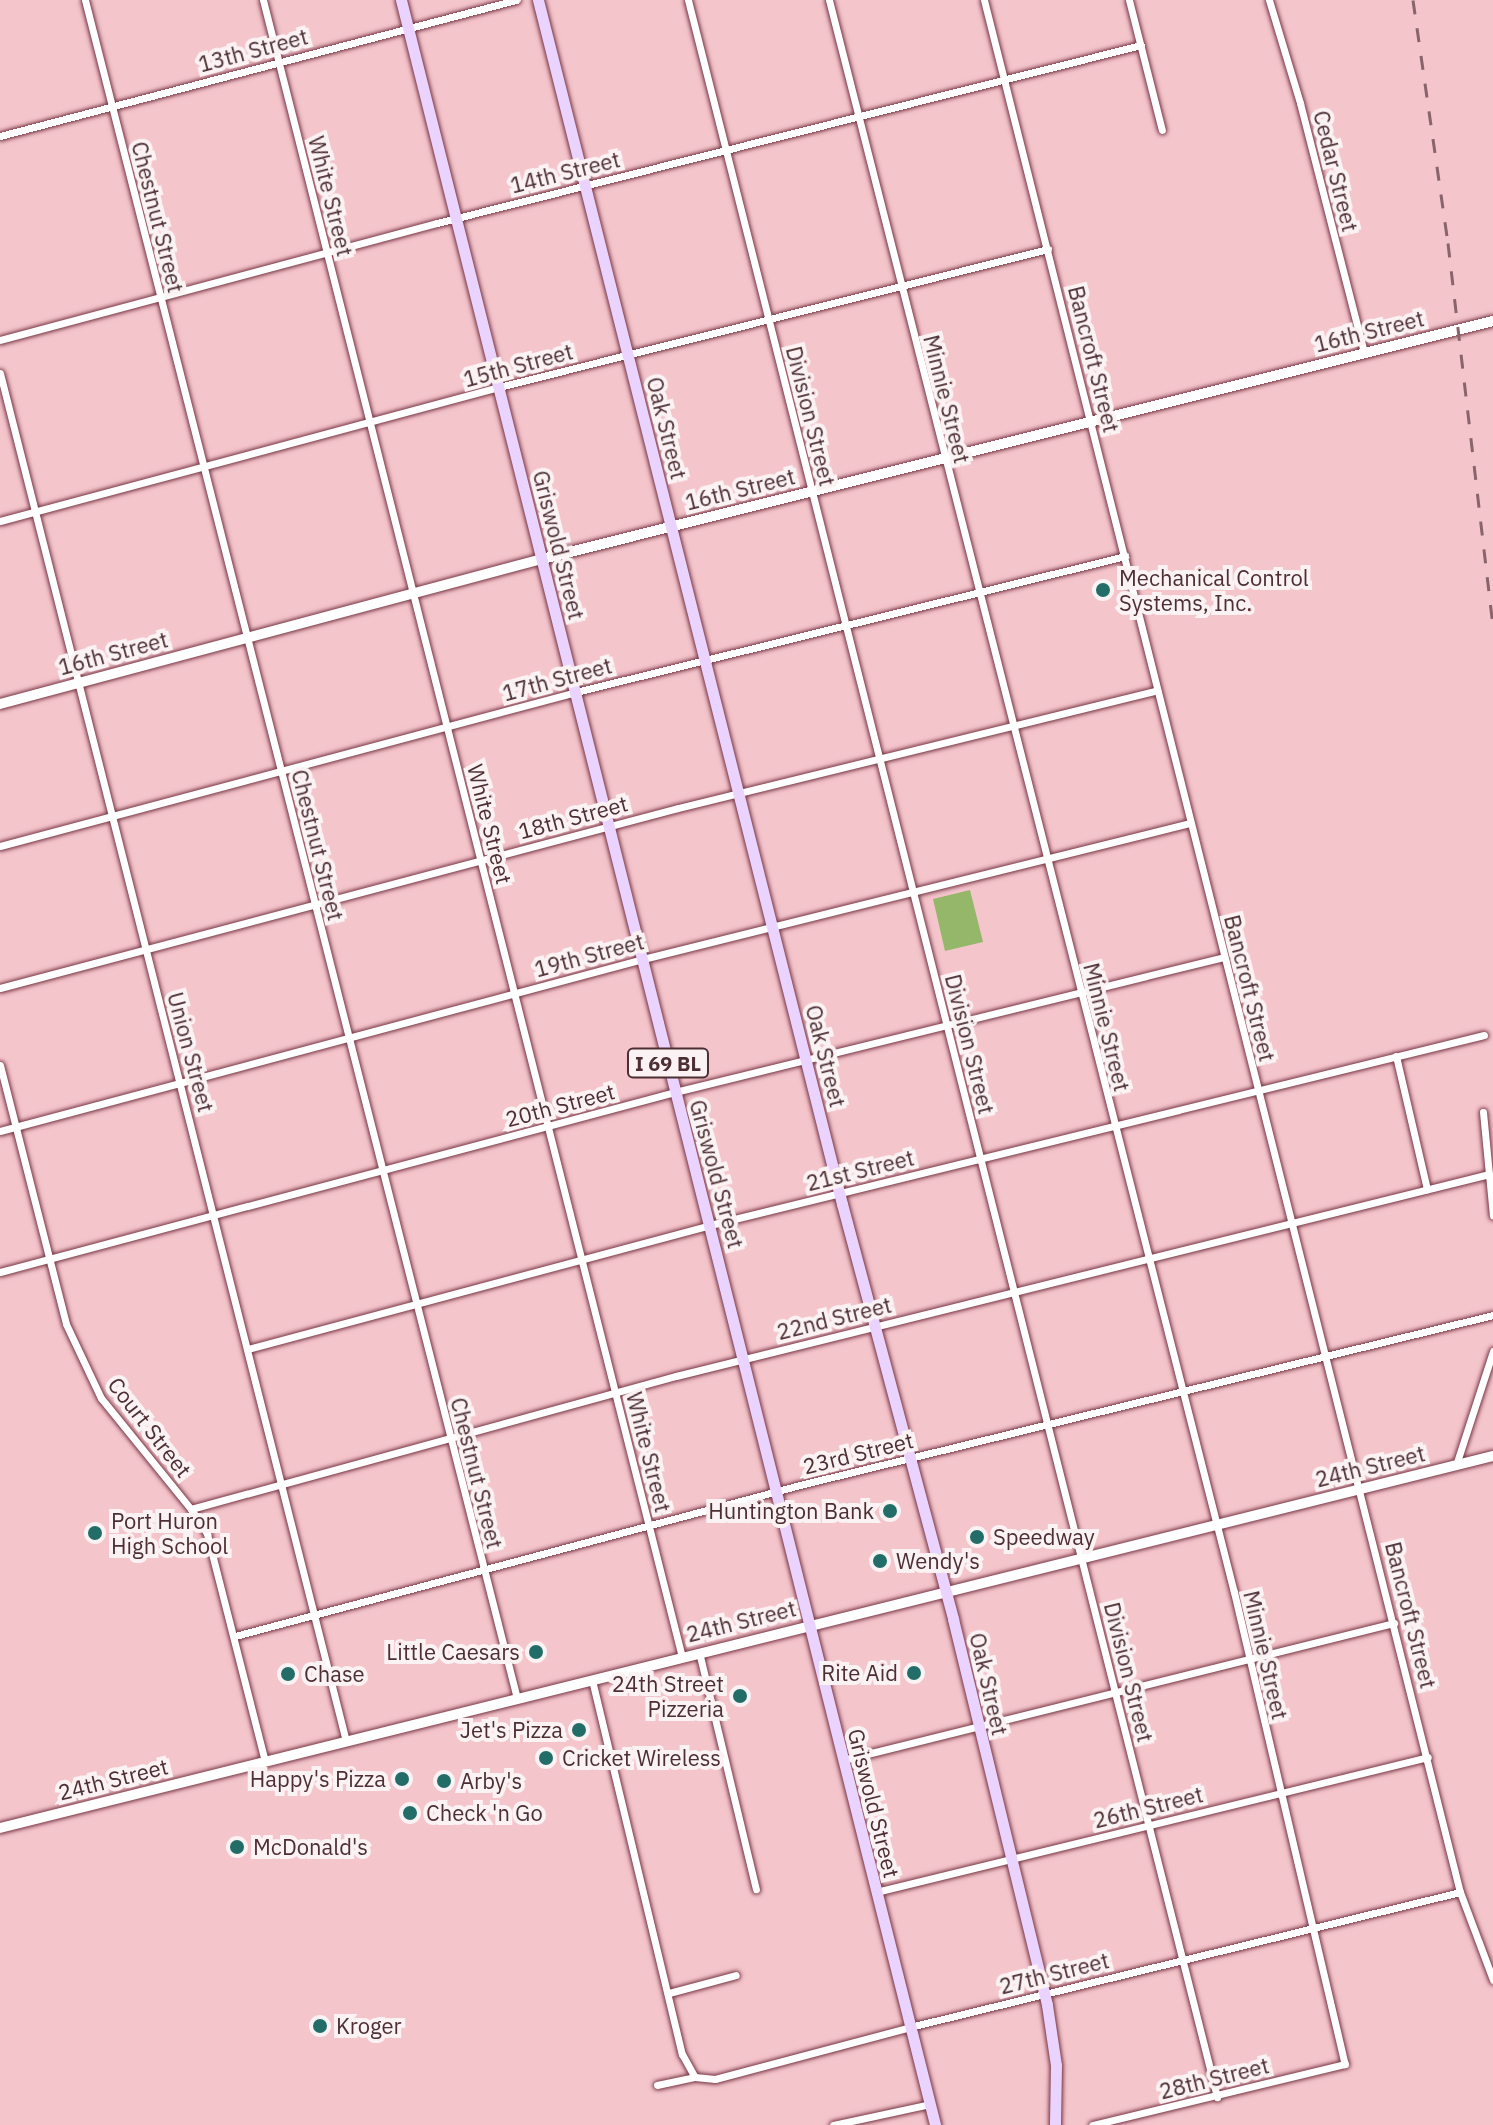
<!DOCTYPE html>
<style>
body{margin:0}
#map{position:relative;width:1493px;height:2125px;overflow:hidden;background:#f5c5cc;font-family:"IBM Plex Sans",sans-serif}
div>[style]{position:absolute}
[style*='--x']{left:calc(var(--x)*1px);top:calc(var(--y)*1px);width:calc(var(--w)*1px);rotate:calc(var(--a)*1deg)}
.green>*{inset:0;background:#95b769}
.roads{filter:drop-shadow(0 0 2px #773644) drop-shadow(0 0 2px #773644)}
.street>*{height:7px;margin:-3.5px;padding:0 3.5px;transform-origin:3.5px;border-radius:3.5px;background:#fff}
.secondary>*{height:10px;margin:-5px;padding:0 5px;transform-origin:5px;border-radius:5px;background:#fff}
.primary>*{height:11px;margin:-5.5px;padding:0 5.5px;transform-origin:5.5px;border-radius:5.5px;background:#ead3fe}
.rail>*{height:3px;margin-top:-1.5px;transform-origin:0;background:repeating-linear-gradient(90deg,#89646a 0 14px,transparent 0 28px)}
.dots>*{width:22px;height:22px;translate:-50% -50%;box-sizing:border-box;border:4px solid #faf2f3;border-radius:50%}
span{translate:-50% -50%;white-space:nowrap;text-align:center;line-height:1.15;-webkit-text-stroke:8px #faf2f3;paint-order:stroke}
.shield-label span{padding:2px 6px;background:#faf2f3;border:2px solid;border-radius:6px;-webkit-text-stroke-width:0}
.shield-label{font-size:20px;color:#4c2e33;font-weight:700}
.street-label{font-size:22px;color:#4c2e33}
.poi-label{font-size:22px;color:#4c2e33}
.left{translate:0 -50%;text-align:left}
.right{translate:-100% -50%;text-align:right}
</style>
<div id="map">
<div class="green">
<i style="clip-path:polygon(970px 890px,983px 942px,945px 951px,933px 899px)"></i>
</div>
<div class="roads">
<div class="street">
<i style="--x:85;--y:0;--w:1752;--a:75.73"></i>
<i style="--x:263;--y:0;--w:1709;--a:75.81"></i>
<i style="--x:688;--y:0;--w:2163;--a:75.84"></i>
<i style="--x:829;--y:0;--w:1643;--a:75.73"></i>
<i style="--x:1234;--y:1592;--w:485;--a:76.8"></i>
<i style="--x:1345;--y:2064;--w:260;--a:166.4"></i>
<i style="--x:984;--y:0;--w:1951;--a:75.88"></i>
<i style="--x:1460;--y:1892;--w:94;--a:69.4"></i>
<i style="--x:1129;--y:0;--w:134;--a:75.8"></i>
<i style="--x:1269;--y:0;--w:108;--a:73.2"></i>
<i style="--x:1300;--y:103;--w:258;--a:75.6"></i>
<i style="--x:0;--y:136;--w:534;--a:-14.77"></i>
<i style="--x:0;--y:340;--w:452;--a:-15"></i>
<i style="--x:437;--y:223;--w:726;--a:-14.19"></i>
<i style="--x:0;--y:373;--w:1411;--a:75.81"></i>
<i style="--x:0;--y:521;--w:517;--a:-15.03"></i>
<i style="--x:499;--y:387;--w:566;--a:-14.11"></i>
<i style="--x:0;--y:846;--w:596;--a:-14.97"></i>
<i style="--x:576;--y:692;--w:566;--a:-13.91"></i>
<i style="--x:0;--y:988;--w:701;--a:-14.87"></i>
<i style="--x:678;--y:808;--w:493;--a:-13.8"></i>
<i style="--x:1396;--y:1056;--w:137;--a:76.9"></i>
<i style="--x:0;--y:1065;--w:267;--a:75.7"></i>
<i style="--x:66;--y:1324;--w:82;--a:64.7"></i>
<i style="--x:101;--y:1398;--w:143;--a:51"></i>
<i style="--x:191;--y:1509;--w:30;--a:57"></i>
<i style="--x:207;--y:1534;--w:234;--a:75.7"></i>
<i style="--x:1483;--y:1112;--w:104;--a:84.5"></i>
<i style="--x:0;--y:1131;--w:666;--a:-14.98"></i>
<i style="--x:643;--y:959;--w:564;--a:-13.96"></i>
<i style="--x:0;--y:1272;--w:699;--a:-14.93"></i>
<i style="--x:675;--y:1092;--w:565;--a:-13.82"></i>
<i style="--x:248;--y:1349;--w:478;--a:-15"></i>
<i style="--x:710;--y:1225;--w:797;--a:-13.79"></i>
<i style="--x:1456;--y:1465;--w:120;--a:-72"></i>
<i style="--x:191;--y:1509;--w:503;--a:-15.34"></i>
<i style="--x:676;--y:1376;--w:838;--a:-13.95"></i>
<i style="--x:235;--y:1636;--w:589;--a:-14.96"></i>
<i style="--x:804;--y:1484;--w:709;--a:-13.78"></i>
<i style="--x:699;--y:1652;--w:244;--a:76.5"></i>
<i style="--x:592;--y:1680;--w:385;--a:76.5"></i>
<i style="--x:682;--y:2054;--w:26;--a:61"></i>
<i style="--x:843;--y:1760;--w:568;--a:-13.96"></i>
<i style="--x:876;--y:1892;--w:568;--a:-13.74"></i>
<i style="--x:669;--y:1993;--w:69;--a:-15"></i>
<i style="--x:657;--y:2085;--w:39;--a:-12"></i>
<i style="--x:695;--y:2077;--w:20;--a:6"></i>
<i style="--x:715;--y:2079;--w:202;--a:-14.9"></i>
<i style="--x:910;--y:2027;--w:566;--a:-13.79"></i>
<i style="--x:833;--y:2125;--w:99;--a:-12.2"></i>
</div>
<div class="secondary">
<i style="--x:0;--y:704;--w:561;--a:-14.98"></i>
<i style="--x:542;--y:559;--w:980;--a:-14.05"></i>
<i style="--x:0;--y:1828;--w:1539;--a:-13.99"></i>
</div>
<div class="primary">
<i style="--x:401;--y:0;--w:2191;--a:75.89"></i>
<i style="--x:538;--y:0;--w:1242;--a:75.83"></i>
<i style="--x:842;--y:1204;--w:430;--a:75"></i>
<i style="--x:953;--y:1619;--w:397;--a:76.3"></i>
<i style="--x:1047;--y:2005;--w:61;--a:81.5"></i>
<i style="--x:1056;--y:2065;--w:60;--a:91"></i>
</div>
</div>
<div class="rail">
<i style="--x:1413;--y:0;--w:246;--a:81.8"></i>
<i style="--x:1448;--y:243;--w:388;--a:83.3"></i>
</div>
<div class="dots">
<i style="left:1103px;top:590px;background:#236d68"></i>
<i style="left:890px;top:1511px;background:#236d68"></i>
<i style="left:95px;top:1533px;background:#236d68"></i>
<i style="left:977px;top:1537px;background:#236d68"></i>
<i style="left:880px;top:1561px;background:#236d68"></i>
<i style="left:536px;top:1652px;background:#236d68"></i>
<i style="left:914px;top:1673px;background:#236d68"></i>
<i style="left:288px;top:1674px;background:#236d68"></i>
<i style="left:740px;top:1696px;background:#236d68"></i>
<i style="left:579px;top:1730px;background:#236d68"></i>
<i style="left:546px;top:1758px;background:#236d68"></i>
<i style="left:402px;top:1779px;background:#236d68"></i>
<i style="left:444px;top:1781px;background:#236d68"></i>
<i style="left:410px;top:1813px;background:#236d68"></i>
<i style="left:237px;top:1847px;background:#236d68"></i>
<i style="left:320px;top:2026px;background:#236d68"></i>
</div>
<div class="shield-label">
<span style="left:668px;top:1063px">I 69 BL</span>
</div>
<div class="street-label">
<span style="left:253px;top:50px;rotate:-15deg">13th Street</span>
<span style="left:1336px;top:171px;rotate:76deg">Cedar Street</span>
<span style="left:565px;top:172px;rotate:-14deg">14th Street</span>
<span style="left:331px;top:196px;rotate:76deg">White Street</span>
<span style="left:158px;top:217px;rotate:76deg">Chestnut Street</span>
<span style="left:1369px;top:331px;rotate:-14deg">16th Street</span>
<span style="left:1094px;top:359px;rotate:76deg">Bancroft Street</span>
<span style="left:518px;top:365px;rotate:-15deg">15th Street</span>
<span style="left:947px;top:399px;rotate:76deg">Minnie Street</span>
<span style="left:811px;top:416px;rotate:76deg">Division Street</span>
<span style="left:667px;top:428px;rotate:76deg">Oak Street</span>
<span style="left:740px;top:489px;rotate:-14deg">16th Street</span>
<span style="left:559px;top:545px;rotate:76deg">Griswold Street</span>
<span style="left:113px;top:653px;rotate:-15deg">16th Street</span>
<span style="left:557px;top:679px;rotate:-15deg">17th Street</span>
<span style="left:573px;top:817px;rotate:-15deg">18th Street</span>
<span style="left:490px;top:824px;rotate:76deg">White Street</span>
<span style="left:318px;top:845px;rotate:76deg">Chestnut Street</span>
<span style="left:589px;top:955px;rotate:-15deg">19th Street</span>
<span style="left:1250px;top:988px;rotate:76deg">Bancroft Street</span>
<span style="left:1107px;top:1027px;rotate:76deg">Minnie Street</span>
<span style="left:970px;top:1044px;rotate:76deg">Division Street</span>
<span style="left:191px;top:1052px;rotate:75deg">Union Street</span>
<span style="left:826px;top:1056px;rotate:76deg">Oak Street</span>
<span style="left:560px;top:1105px;rotate:-15deg">20th Street</span>
<span style="left:860px;top:1170px;rotate:-14deg">21st Street</span>
<span style="left:717px;top:1174px;rotate:75deg">Griswold Street</span>
<span style="left:834px;top:1318px;rotate:-14deg">22nd Street</span>
<span style="left:150px;top:1427px;rotate:52deg">Court Street</span>
<span style="left:649px;top:1452px;rotate:76deg">White Street</span>
<span style="left:858px;top:1453px;rotate:-14deg">23rd Street</span>
<span style="left:1370px;top:1466px;rotate:-14deg">24th Street</span>
<span style="left:477px;top:1473px;rotate:76deg">Chestnut Street</span>
<span style="left:1411px;top:1615px;rotate:76deg">Bancroft Street</span>
<span style="left:741px;top:1621px;rotate:-14deg">24th Street</span>
<span style="left:1266px;top:1655px;rotate:77deg">Minnie Street</span>
<span style="left:1129px;top:1672px;rotate:76deg">Division Street</span>
<span style="left:989px;top:1684px;rotate:77deg">Oak Street</span>
<span style="left:113px;top:1779px;rotate:-14deg">24th Street</span>
<span style="left:874px;top:1803px;rotate:76deg">Griswold Street</span>
<span style="left:1148px;top:1807px;rotate:-14deg">26th Street</span>
<span style="left:1054px;top:1973px;rotate:-14deg">27th Street</span>
<span style="left:1214px;top:2078px;rotate:-14deg">28th Street</span>
</div>
<div class="poi-label">
<span class="left" style="left:1119px;top:590px">Mechanical Control<br>Systems, Inc.</span>
<span class="right" style="left:874px;top:1511px">Huntington Bank</span>
<span class="left" style="left:111px;top:1533px">Port Huron<br>High School</span>
<span class="left" style="left:993px;top:1537px">Speedway</span>
<span class="left" style="left:896px;top:1561px">Wendy's</span>
<span class="right" style="left:520px;top:1652px">Little Caesars</span>
<span class="right" style="left:898px;top:1673px">Rite Aid</span>
<span class="left" style="left:304px;top:1674px">Chase</span>
<span class="right" style="left:724px;top:1696px">24th Street<br>Pizzeria</span>
<span class="right" style="left:563px;top:1730px">Jet's Pizza</span>
<span class="left" style="left:562px;top:1758px">Cricket Wireless</span>
<span class="right" style="left:386px;top:1779px">Happy's Pizza</span>
<span class="left" style="left:460px;top:1781px">Arby's</span>
<span class="left" style="left:426px;top:1813px">Check 'n Go</span>
<span class="left" style="left:253px;top:1847px">McDonald's</span>
<span class="left" style="left:336px;top:2026px">Kroger</span>
</div>
</div>
